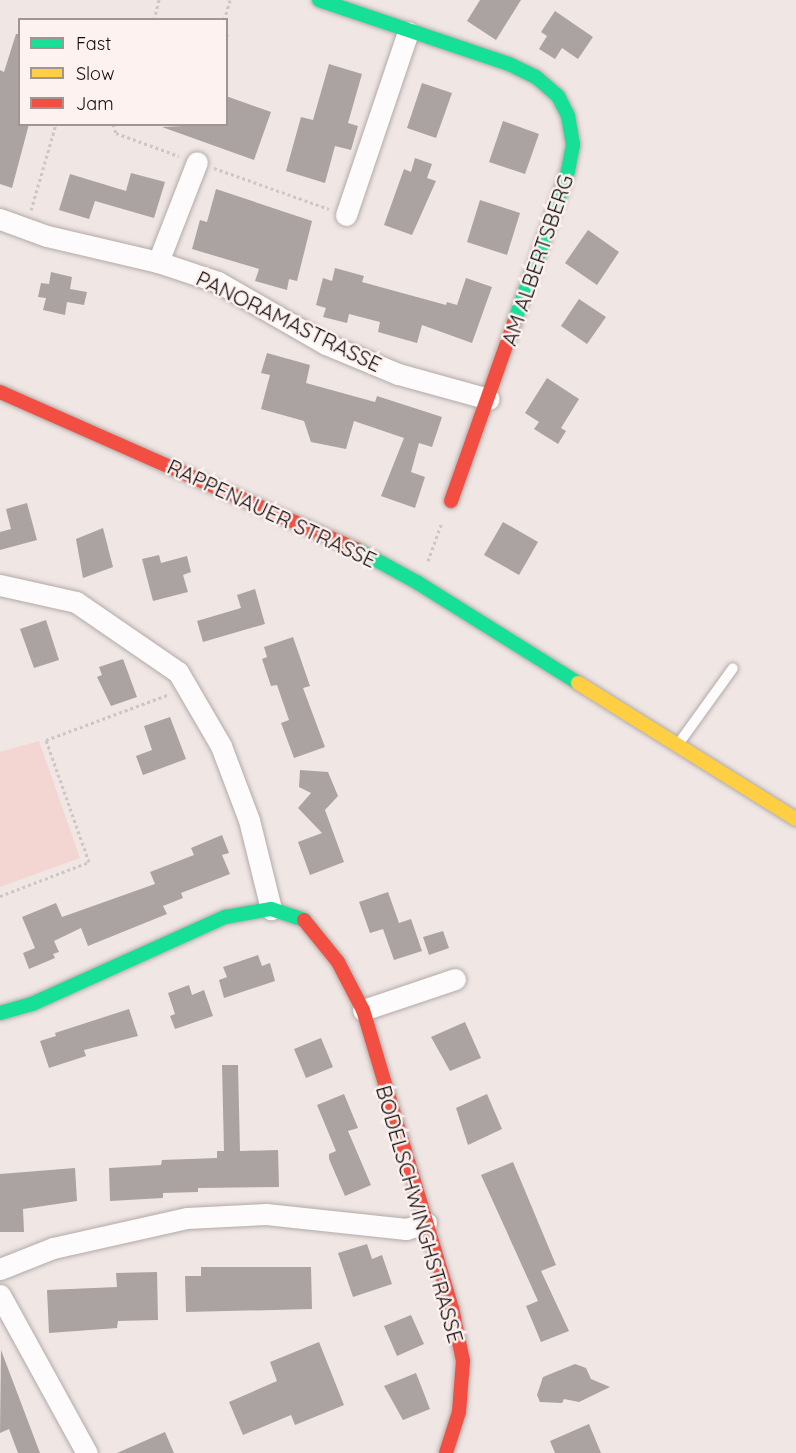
<!DOCTYPE html>
<style>
body{margin:0}
#map{position:relative;width:796px;height:1453px;overflow:hidden;background:#f0e6e4;font-family:Quicksand,sans-serif}
div>[style]{position:absolute}
[style*='--x']{left:calc(var(--x)*1px);top:calc(var(--y)*1px);width:calc(var(--w)*1px);rotate:calc(var(--a)*1deg)}
.green>*{inset:0;background:#f3d6d1}
.building>*{inset:0;background:#aba3a1}
.path>*{height:3px;margin-top:-1.5px;transform-origin:0;background:repeating-linear-gradient(90deg,#cac7c6 0 3px,transparent 0 6px)}
.roads{filter:drop-shadow(0 0 2px #b1aaa8) drop-shadow(0 0 2px #b1aaa8)}
.lane>*{height:10px;margin:-5px;padding:0 5px;transform-origin:5px;border-radius:5px;background:#fdfbfb}
.street>*{height:21px;margin:-10.5px;padding:0 10.5px;transform-origin:10.5px;border-radius:10.5px;background:#fdfbfb}
.fast>*{height:14px;margin:-7px;padding:0 7px;transform-origin:7px;border-radius:7px;background:#16e098}
.slow>*{height:14px;margin:-7px;padding:0 7px;transform-origin:7px;border-radius:7px;background:#ffcf43}
.jam>*{height:14px;margin:-7px;padding:0 7px;transform-origin:7px;border-radius:7px;background:#f24e42}
span{translate:-50% -50%;white-space:nowrap;text-align:center;line-height:1.15;-webkit-text-stroke:5px #fdf2f0;paint-order:stroke}
.street-label{font-size:21px;color:#110b0a}
.legend{position:absolute;left:18px;top:18px;width:210px;height:108px;box-sizing:border-box;background:#fdf2f0;border:2px solid #9f9694;margin:0;padding:8px 10px;list-style:none;font-size:18px;color:#110b0a}
.legend li{display:flex;align-items:center;gap:12px;height:30px}
.legend b{width:30px;border:2px solid #9f9694}
</style>
<div id="map">
<div class="green">
<i style="clip-path:polygon(39px 741px,80px 858px,0 887px,0 752px)"></i>
</div>
<div class="building">
<i style="clip-path:polygon(480px 0,521px 0,496px 40px,467px 21px)"></i>
<i style="clip-path:polygon(555px 11px,593px 37px,578px 59px,562px 48px,555px 59px,539px 49px,547px 36px,541px 32px)"></i>
<i style="clip-path:polygon(16px 34px,20px 34px,20px 124px,29px 124px,12px 188px,0 184px,0 70px,4px 72px)"></i>
<i style="clip-path:polygon(329px 64px,362px 74px,348px 123px,358px 126px,351px 150px,335px 146px,325px 183px,286px 171px,301px 117px,313px 120px)"></i>
<i style="clip-path:polygon(422px 83px,452px 93px,436px 138px,407px 128px)"></i>
<i style="clip-path:polygon(226px 96px,271px 112px,254px 160px,162px 127px,226px 124px)"></i>
<i style="clip-path:polygon(503px 121px,539px 134px,525px 174px,489px 162px)"></i>
<i style="clip-path:polygon(415px 158px,432px 164px,427px 178px,436px 181px,412px 235px,384px 225px,404px 169px,411px 172px)"></i>
<i style="clip-path:polygon(131px 173px,165px 182px,154px 218px,95px 201px,89px 219px,59px 210px,70px 174px,126px 191px)"></i>
<i style="clip-path:polygon(216px 189px,312px 221px,297px 281px,289px 279px,287px 290px,255px 281px,259px 269px,192px 249px,200px 220px,207px 222px)"></i>
<i style="clip-path:polygon(480px 200px,520px 213px,507px 255px,467px 242px)"></i>
<i style="clip-path:polygon(588px 230px,619px 252px,597px 285px,565px 263px)"></i>
<i style="clip-path:polygon(335px 268px,364px 276px,362px 282px,446px 305px,447px 302px,457px 305px,466px 278px,492px 287px,472px 343px,422px 325px,417px 343px,378px 332px,380px 322px,349px 314px,347px 323px,323px 317px,326px 308px,316px 305px,323px 278px,332px 281px)"></i>
<i style="clip-path:polygon(51px 272px,72px 277px,70px 289px,87px 292px,84px 305px,67px 302px,65px 315px,43px 310px,46px 298px,38px 297px,41px 283px,49px 284px)"></i>
<i style="clip-path:polygon(579px 299px,606px 317px,587px 344px,561px 326px)"></i>
<i style="clip-path:polygon(267px 353px,310px 365px,306px 383px,375px 402px,377px 396px,442px 417px,432px 447px,419px 443px,411px 472px,425px 477px,415px 508px,381px 496px,404px 438px,354px 421px,346px 449px,311px 442px,304px 421px,261px 409px,270px 375px,261px 373px)"></i>
<i style="clip-path:polygon(547px 378px,579px 399px,561px 428px,566px 431px,558px 444px,534px 429px,539px 422px,525px 413px)"></i>
<i style="clip-path:polygon(27px 503px,37px 540px,0 550px,0 532px,11px 529px,6px 509px)"></i>
<i style="clip-path:polygon(503px 522px,538px 542px,519px 575px,484px 555px)"></i>
<i style="clip-path:polygon(103px 528px,113px 567px,83px 578px,76px 539px)"></i>
<i style="clip-path:polygon(159px 555px,161px 563px,187px 556px,191px 572px,183px 575px,188px 592px,153px 601px,142px 559px)"></i>
<i style="clip-path:polygon(255px 589px,265px 624px,203px 642px,197px 621px,241px 608px,237px 595px)"></i>
<i style="clip-path:polygon(46px 620px,59px 660px,34px 668px,20px 629px)"></i>
<i style="clip-path:polygon(293px 637px,310px 686px,303px 688px,325px 747px,294px 758px,281px 723px,289px 720px,277px 685px,271px 686px,262px 659px,267px 657px,264px 647px)"></i>
<i style="clip-path:polygon(123px 659px,137px 697px,111px 706px,97px 677px,102px 675px,99px 667px)"></i>
<i style="clip-path:polygon(170px 717px,186px 759px,143px 775px,136px 756px,152px 750px,144px 726px)"></i>
<i style="clip-path:polygon(300px 770px,328px 772px,338px 796px,325px 810px,344px 862px,310px 875px,298px 842px,322px 833px,298px 808px,311px 793px,299px 787px)"></i>
<i style="clip-path:polygon(222px 835px,229px 853px,222px 855px,230px 874px,181px 893px,183px 898px,163px 906px,167px 914px,88px 946px,81px 928px,54px 941px,59px 952px,53px 954px,55px 958px,29px 969px,23px 953px,35px 948px,22px 917px,56px 903px,62px 917px,155px 884px,150px 872px,194px 855px,191px 848px)"></i>
<i style="clip-path:polygon(388px 892px,399px 923px,411px 919px,422px 951px,394px 960px,383px 929px,370px 933px,359px 902px)"></i>
<i style="clip-path:polygon(443px 931px,449px 948px,429px 955px,423px 937px)"></i>
<i style="clip-path:polygon(258px 955px,262px 966px,270px 963px,275px 981px,224px 998px,219px 980px,227px 977px,223px 967px)"></i>
<i style="clip-path:polygon(189px 985px,192px 995px,204px 990px,213px 1016px,175px 1029px,170px 1016px,175px 1014px,168px 993px)"></i>
<i style="clip-path:polygon(129px 1009px,138px 1036px,84px 1050px,86px 1056px,49px 1068px,40px 1041px,56px 1036px,55px 1033px)"></i>
<i style="clip-path:polygon(465px 1022px,481px 1058px,450px 1071px,431px 1037px)"></i>
<i style="clip-path:polygon(321px 1038px,333px 1067px,306px 1078px,294px 1049px)"></i>
<i style="clip-path:polygon(222px 1065px,238px 1065px,240px 1151px,278px 1150px,279px 1187px,198px 1188px,198px 1192px,163px 1193px,163px 1198px,110px 1201px,109px 1168px,161px 1165px,162px 1160px,217px 1158px,217px 1151px,224px 1151px)"></i>
<i style="clip-path:polygon(344px 1094px,358px 1128px,348px 1131px,371px 1185px,345px 1196px,329px 1159px,329px 1154px,336px 1151px,317px 1105px)"></i>
<i style="clip-path:polygon(487px 1094px,502px 1129px,468px 1145px,456px 1108px)"></i>
<i style="clip-path:polygon(513px 1162px,556px 1265px,541px 1271px,569px 1331px,541px 1342px,526px 1306px,538px 1301px,481px 1175px)"></i>
<i style="clip-path:polygon(75px 1168px,77px 1201px,23px 1209px,24px 1232px,0 1232px,0 1174px)"></i>
<i style="clip-path:polygon(367px 1244px,372px 1259px,382px 1255px,392px 1284px,353px 1297px,338px 1253px)"></i>
<i style="clip-path:polygon(201px 1267px,311px 1267px,312px 1309px,186px 1312px,185px 1276px,201px 1276px)"></i>
<i style="clip-path:polygon(157px 1272px,158px 1320px,118px 1321px,117px 1328px,49px 1333px,47px 1290px,117px 1287px,116px 1273px)"></i>
<i style="clip-path:polygon(411px 1315px,424px 1344px,397px 1356px,384px 1326px)"></i>
<i style="clip-path:polygon(319px 1342px,344px 1405px,295px 1425px,291px 1415px,243px 1435px,229px 1402px,277px 1381px,270px 1362px)"></i>
<i style="clip-path:polygon(1px 1350px,40px 1453px,18px 1453px,9px 1429px,0 1433px)"></i>
<i style="clip-path:polygon(575px 1364px,586px 1368px,591px 1379px,610px 1387px,579px 1402px,564px 1399px,562px 1403px,540px 1402px,537px 1395px,543px 1377px)"></i>
<i style="clip-path:polygon(416px 1373px,430px 1409px,403px 1420px,384px 1386px)"></i>
<i style="clip-path:polygon(589px 1424px,601px 1453px,555px 1453px,550px 1441px)"></i>
<i style="clip-path:polygon(165px 1432px,174px 1453px,117px 1453px)"></i>
</div>
<div class="path">
<i style="--x:154;--y:20;--w:21;--a:-76"></i>
<i style="--x:224;--y:20;--w:21;--a:-73"></i>
<i style="--x:226;--y:29;--w:7;--a:74"></i>
<i style="--x:113;--y:124;--w:9;--a:72"></i>
<i style="--x:116;--y:133;--w:67;--a:20.1"></i>
<i style="--x:214;--y:168;--w:122;--a:19.6"></i>
<i style="--x:31;--y:210;--w:90;--a:-73.8"></i>
<i style="--x:428;--y:561;--w:41;--a:-70.3"></i>
<i style="--x:0;--y:896;--w:95;--a:-20.9"></i>
<i style="--x:89;--y:862;--w:129;--a:-109.4"></i>
<i style="--x:46;--y:740;--w:132;--a:-20.4"></i>
</div>
<div class="roads">
<div class="lane">
<i style="--x:679;--y:743;--w:92;--a:-54.2"></i>
</div>
<div class="street">
<i style="--x:346;--y:215;--w:193;--a:-71.3"></i>
<i style="--x:0;--y:219;--w:50;--a:19.9"></i>
<i style="--x:47;--y:236;--w:114;--a:13.2"></i>
<i style="--x:158;--y:262;--w:63;--a:18.4"></i>
<i style="--x:218;--y:282;--w:125;--a:29.9"></i>
<i style="--x:326;--y:344;--w:78;--a:22.6"></i>
<i style="--x:398;--y:374;--w:94;--a:15.4"></i>
<i style="--x:158;--y:262;--w:107;--a:-68.7"></i>
<i style="--x:0;--y:585;--w:78;--a:12.6"></i>
<i style="--x:76;--y:602;--w:124;--a:34.5"></i>
<i style="--x:178;--y:672;--w:86;--a:59.8"></i>
<i style="--x:221;--y:746;--w:79;--a:69.3"></i>
<i style="--x:249;--y:820;--w:92;--a:76.1"></i>
<i style="--x:363;--y:1010;--w:97;--a:-18.6"></i>
<i style="--x:0;--y:1269;--w:57;--a:-21.6"></i>
<i style="--x:53;--y:1248;--w:137;--a:-12.6"></i>
<i style="--x:187;--y:1218;--w:79;--a:-2.9"></i>
<i style="--x:266;--y:1214;--w:141;--a:6.1"></i>
<i style="--x:406;--y:1229;--w:21;--a:-17"></i>
<i style="--x:0;--y:1295;--w:180;--a:61.2"></i>
</div>
<div class="fast">
<i style="--x:319;--y:0;--w:200;--a:18.6"></i>
<i style="--x:509;--y:64;--w:30;--a:26"></i>
<i style="--x:536;--y:77;--w:29;--a:41"></i>
<i style="--x:558;--y:96;--w:22;--a:63"></i>
<i style="--x:568;--y:116;--w:29;--a:80"></i>
<i style="--x:573;--y:145;--w:26;--a:101"></i>
<i style="--x:568;--y:171;--w:161;--a:109.6"></i>
<i style="--x:356;--y:549;--w:71;--a:28.7"></i>
<i style="--x:418;--y:583;--w:189;--a:32"></i>
<i style="--x:0;--y:1013;--w:33;--a:-16"></i>
<i style="--x:32;--y:1004;--w:212;--a:-24.3"></i>
<i style="--x:225;--y:917;--w:47;--a:-9.9"></i>
<i style="--x:271;--y:909;--w:35;--a:18"></i>
</div>
<div class="slow">
<i style="--x:578;--y:683;--w:257;--a:32"></i>
</div>
<div class="jam">
<i style="--x:0;--y:392;--w:389;--a:23.8"></i>
<i style="--x:451;--y:501;--w:189;--a:-70.5"></i>
<i style="--x:304;--y:920;--w:54;--a:51"></i>
<i style="--x:338;--y:962;--w:54;--a:62.5"></i>
<i style="--x:363;--y:1010;--w:311;--a:73.4"></i>
<i style="--x:452;--y:1308;--w:54;--a:78.3"></i>
<i style="--x:463;--y:1361;--w:51;--a:94.5"></i>
<i style="--x:459;--y:1412;--w:43;--a:107.6"></i>
</div>
</div>
<div class="street-label">
<span style="left:537px;top:260px;rotate:-71deg">AM ALBERTSBERG</span>
<span style="left:289px;top:321px;rotate:26deg">PANORAMASTRASSE</span>
<span style="left:272px;top:513px;rotate:25deg">RAPPENAUER STRASSE</span>
<span style="left:420px;top:1214px;rotate:74deg">BODELSCHWINGHSTRASSE</span>
</div>
<ul class="legend">
<li><b style="height:8px;background:#16e098"></b>Fast</li>
<li><b style="height:8px;background:#ffcf43"></b>Slow</li>
<li><b style="height:8px;background:#f24e42"></b>Jam</li>
</ul>
</div>
